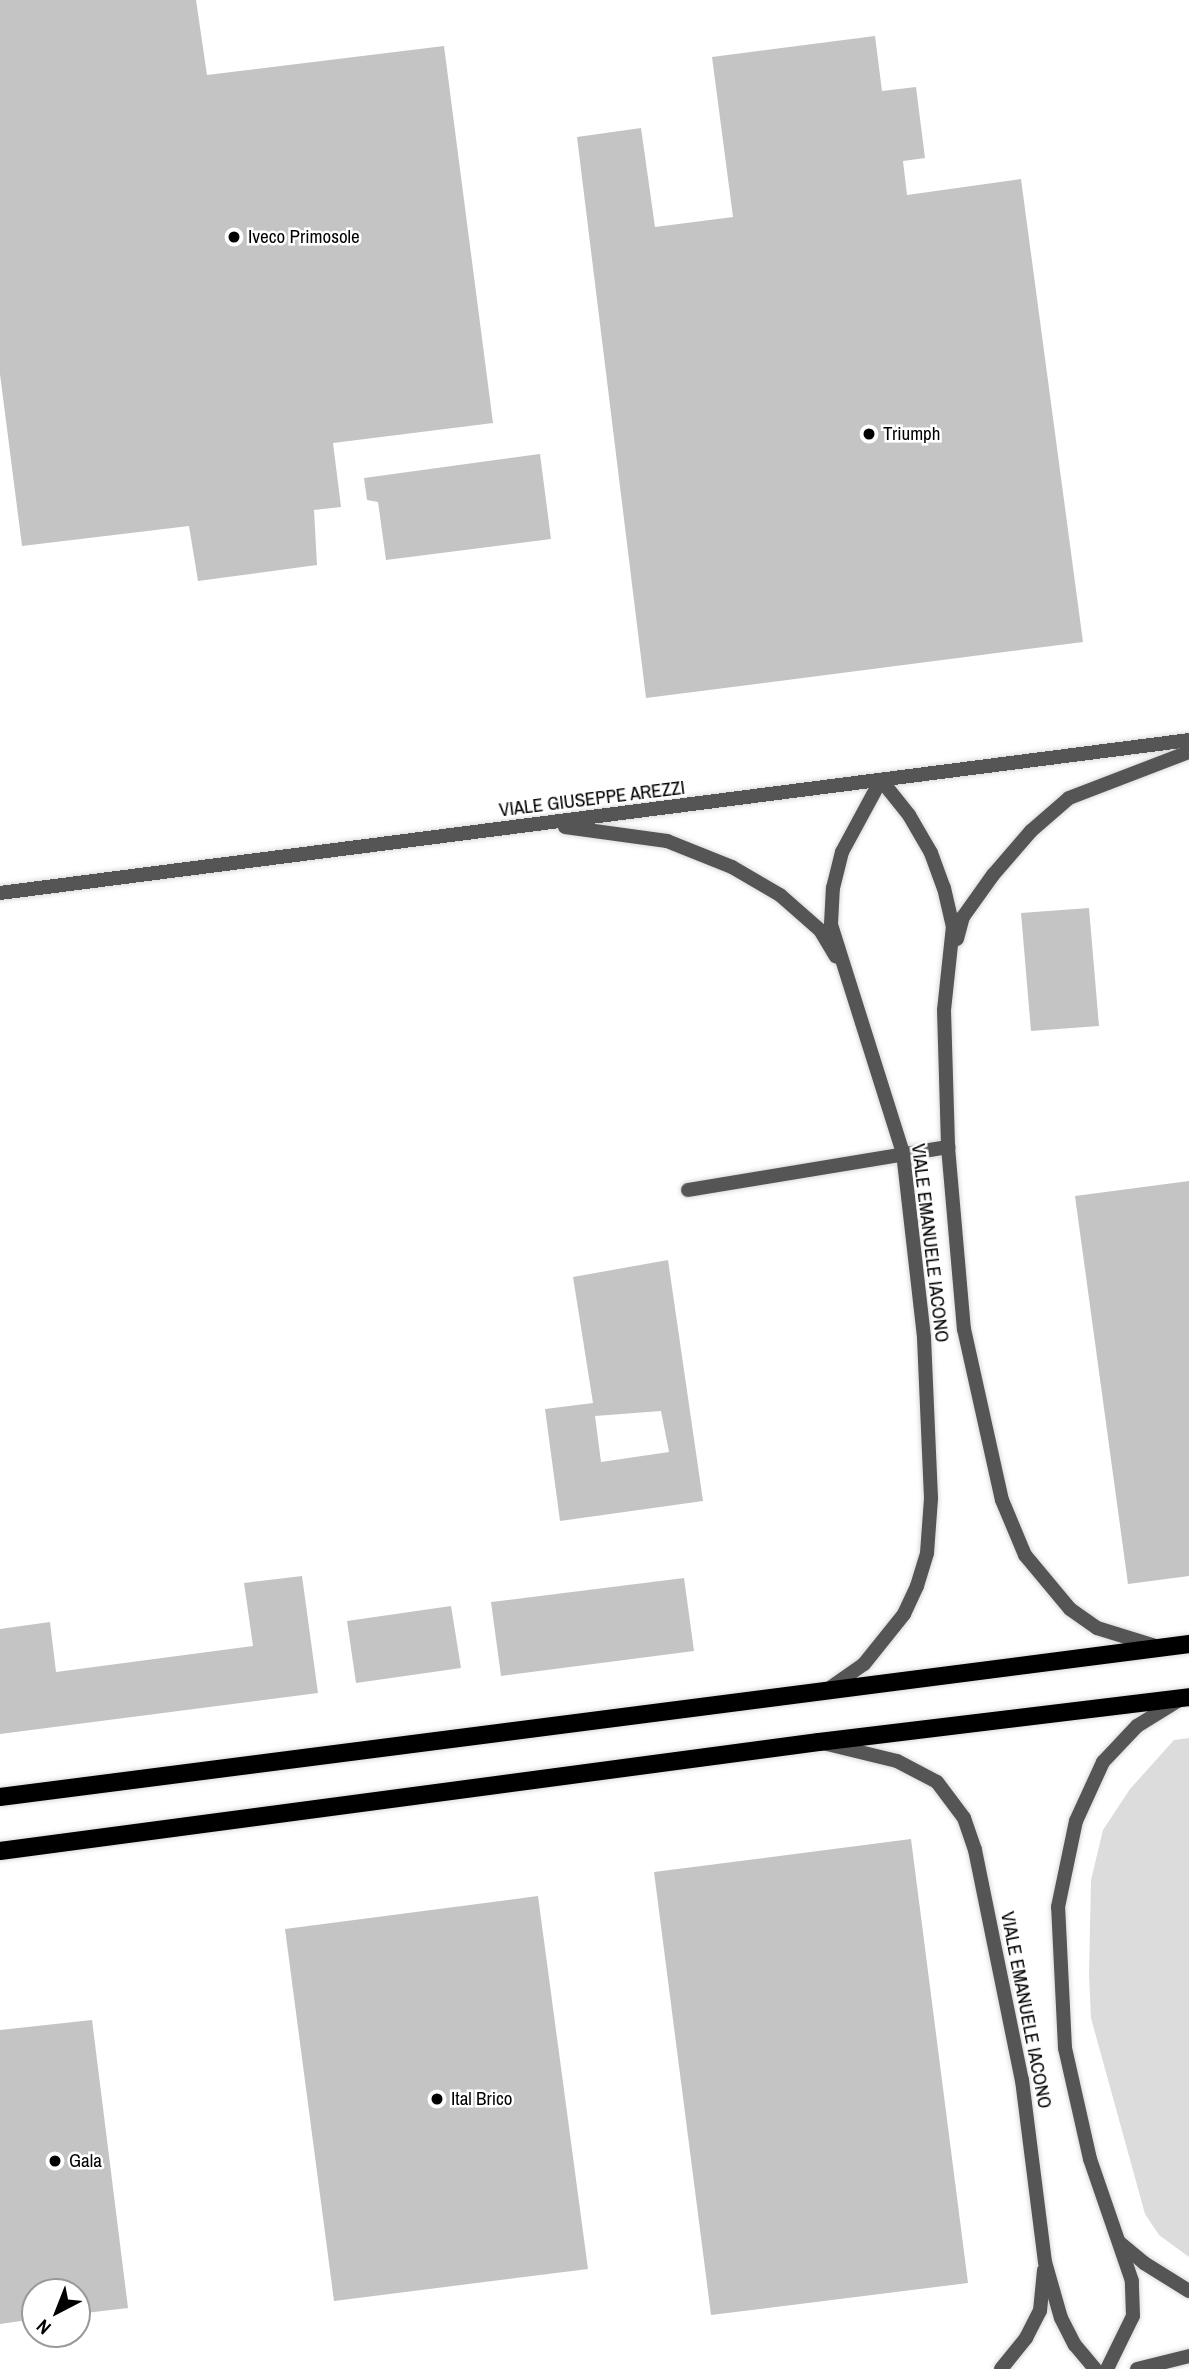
<!DOCTYPE html>
<style>
body{margin:0}
#map{position:relative;width:1189px;height:2369px;overflow:hidden;background:#fff;font-family:"Archivo Narrow",sans-serif}
div>[style]{position:absolute}
[style*='--x']{left:calc(var(--x)*1px);top:calc(var(--y)*1px);width:calc(var(--w)*1px);rotate:calc(var(--a)*1deg)}
.green>*{inset:0;background:#dcdcdc}
.building>*{inset:0;background:#c4c4c4}
.roads{filter:drop-shadow(0 0 2px #dbdbdb) drop-shadow(0 0 2px #dbdbdb)}
.minor>*{height:14px;margin:-7px;padding:0 7px;transform-origin:7px;border-radius:7px;background:#555}
.primary>*{height:18px;margin:-9px;padding:0 9px;transform-origin:9px;border-radius:9px;background:#000}
.dots>*{width:19px;height:19px;translate:-50% -50%;box-sizing:border-box;border:4px solid #fff;border-radius:50%}
span{translate:-50% -50%;white-space:nowrap;text-align:center;line-height:1.15;-webkit-text-stroke:5px #fff;paint-order:stroke}
.poi-label{font-size:19px;color:#000}
.left{translate:0 -50%;text-align:left}
.street-label{font-size:19px;color:#000}
.north{position:absolute;left:21px;top:2278px;width:70px;height:70px;box-sizing:border-box;background:#fff;border:2px solid #999;border-radius:50%;rotate:222deg;font-size:19px;font-weight:700;line-height:28px;text-align:center;color:#000}
.north::after{content:'';display:block;margin:auto;width:24px;height:32px;background:#000;clip-path:polygon(50% 0,100% 100%,50% 72%,0 100%)}
</style>
<div id="map">
<div class="green">
<i style="clip-path:polygon(1189px 1738px,1189px 2257px,1159px 2235px,1145px 2214px,1091px 2018px,1089px 1975px,1091px 1880px,1103px 1830px,1130px 1789px,1174px 1740px)"></i>
</div>
<div class="building">
<i style="clip-path:polygon(0 0,196px 0,207px 75px,444px 46px,493px 423px,333px 443px,341px 507px,314px 510px,317px 565px,198px 581px,189px 526px,22px 546px,0 374px)"></i>
<i style="clip-path:polygon(875px 36px,882px 91px,916px 87px,925px 158px,903px 161px,907px 195px,1021px 179px,1083px 642px,646px 698px,577px 137px,641px 128px,655px 227px,733px 217px,712px 57px)"></i>
<i style="clip-path:polygon(540px 454px,551px 539px,386px 560px,378px 502px,367px 500px,364px 478px)"></i>
<i style="clip-path:polygon(1089px 908px,1099px 1026px,1031px 1031px,1021px 913px)"></i>
<i style="clip-path:polygon(1189px 1181px,1189px 1576px,1128px 1584px,1075px 1196px)"></i>
<i style="clip-path:polygon(evenodd,668px 1260px,703px 1501px,560px 1521px,545px 1409px,593px 1403px,573px 1277px,668px 1260px,661px 1411px,669px 1452px,601px 1462px,595px 1416px,661px 1411px)"></i>
<i style="clip-path:polygon(302px 1576px,318px 1693px,0 1734px,0 1629px,50px 1622px,56px 1672px,253px 1646px,244px 1583px)"></i>
<i style="clip-path:polygon(684px 1578px,694px 1651px,501px 1676px,491px 1602px)"></i>
<i style="clip-path:polygon(451px 1606px,461px 1668px,356px 1683px,347px 1621px)"></i>
<i style="clip-path:polygon(911px 1839px,968px 2283px,711px 2315px,654px 1872px)"></i>
<i style="clip-path:polygon(538px 1896px,588px 2269px,334px 2301px,285px 1929px)"></i>
<i style="clip-path:polygon(92px 2020px,128px 2308px,77px 2314px,77px 2292px,35px 2292px,35px 2319px,0 2324px,0 2030px)"></i>
</div>
<div class="roads">
<div class="minor">
<i style="--x:565;--y:827;--w:103;--a:7.8"></i>
<i style="--x:667;--y:841;--w:70;--a:21.8"></i>
<i style="--x:732;--y:867;--w:56;--a:30.3"></i>
<i style="--x:780;--y:895;--w:53;--a:41.2"></i>
<i style="--x:820;--y:930;--w:31;--a:59"></i>
<i style="--x:0;--y:893;--w:1199;--a:-7.33"></i>
<i style="--x:957;--y:939;--w:23;--a:-75"></i>
<i style="--x:963;--y:917;--w:52;--a:-54.5"></i>
<i style="--x:993;--y:875;--w:58;--a:-49.2"></i>
<i style="--x:1031;--y:831;--w:50;--a:-41"></i>
<i style="--x:1069;--y:798;--w:129;--a:-21"></i>
<i style="--x:688;--y:1190;--w:264;--a:-9.4"></i>
<i style="--x:827;--y:1690;--w:45;--a:-35.1"></i>
<i style="--x:864;--y:1664;--w:64;--a:-51.3"></i>
<i style="--x:904;--y:1614;--w:31;--a:-65"></i>
<i style="--x:917;--y:1586;--w:34;--a:-73"></i>
<i style="--x:927;--y:1553;--w:55;--a:-85.8"></i>
<i style="--x:931;--y:1498;--w:161;--a:-92.5"></i>
<i style="--x:924;--y:1337;--w:185;--a:-96.5"></i>
<i style="--x:903;--y:1153;--w:240;--a:-107.5"></i>
<i style="--x:831;--y:924;--w:36;--a:-87"></i>
<i style="--x:833;--y:888;--w:37;--a:-76"></i>
<i style="--x:842;--y:852;--w:82;--a:-61.6"></i>
<i style="--x:881;--y:780;--w:45;--a:51.3"></i>
<i style="--x:909;--y:815;--w:44;--a:59.9"></i>
<i style="--x:931;--y:853;--w:37;--a:70"></i>
<i style="--x:944;--y:888;--w:39;--a:77"></i>
<i style="--x:953;--y:926;--w:84;--a:96.1"></i>
<i style="--x:944;--y:1010;--w:137;--a:88.3"></i>
<i style="--x:948;--y:1147;--w:183;--a:85"></i>
<i style="--x:964;--y:1329;--w:175;--a:77.5"></i>
<i style="--x:1002;--y:1500;--w:60;--a:67.3"></i>
<i style="--x:1025;--y:1555;--w:70;--a:50.2"></i>
<i style="--x:1070;--y:1609;--w:33;--a:35"></i>
<i style="--x:1097;--y:1628;--w:61;--a:17.2"></i>
<i style="--x:827;--y:1744;--w:72;--a:13.7"></i>
<i style="--x:897;--y:1761;--w:45;--a:27.7"></i>
<i style="--x:937;--y:1782;--w:45;--a:53.1"></i>
<i style="--x:964;--y:1818;--w:34;--a:71"></i>
<i style="--x:975;--y:1850;--w:235;--a:78.5"></i>
<i style="--x:1022;--y:2080;--w:183;--a:82.8"></i>
<i style="--x:1045;--y:2262;--w:58;--a:74.1"></i>
<i style="--x:1061;--y:2318;--w:30;--a:63"></i>
<i style="--x:1075;--y:2345;--w:31;--a:50"></i>
<i style="--x:1119;--y:2242;--w:33;--a:40"></i>
<i style="--x:1144;--y:2263;--w:53;--a:31.9"></i>
<i style="--x:1001;--y:2369;--w:40;--a:-51"></i>
<i style="--x:1026;--y:2338;--w:30;--a:-63"></i>
<i style="--x:1040;--y:2311;--w:41;--a:-84.4"></i>
<i style="--x:1107;--y:2369;--w:59;--a:-63.9"></i>
<i style="--x:1133;--y:2316;--w:35;--a:-92"></i>
<i style="--x:1132;--y:2281;--w:129;--a:-109"></i>
<i style="--x:1090;--y:2159;--w:114;--a:-102.7"></i>
<i style="--x:1065;--y:2048;--w:141;--a:-92.8"></i>
<i style="--x:1058;--y:1907;--w:88;--a:-78.2"></i>
<i style="--x:1076;--y:1821;--w:65;--a:-65.4"></i>
<i style="--x:1103;--y:1762;--w:50;--a:-46.6"></i>
<i style="--x:1137;--y:1726;--w:49;--a:-31.8"></i>
<i style="--x:1137;--y:2369;--w:54;--a:-14"></i>
</div>
<div class="primary">
<i style="--x:0;--y:1797;--w:1199;--a:-7.33"></i>
<i style="--x:0;--y:1851;--w:826;--a:-7.58"></i>
<i style="--x:819;--y:1742;--w:373;--a:-6.9"></i>
</div>
</div>
<div class="dots">
<i style="left:234px;top:237px;background:#000"></i>
<i style="left:869px;top:434px;background:#000"></i>
<i style="left:437px;top:2099px;background:#000"></i>
<i style="left:55px;top:2161px;background:#000"></i>
</div>
<div class="poi-label">
<span class="left" style="left:248px;top:237px">Iveco Primosole</span>
<span class="left" style="left:883px;top:434px">Triumph</span>
<span class="left" style="left:451px;top:2099px">Ital Brico</span>
<span class="left" style="left:69px;top:2161px">Gala</span>
</div>
<div class="street-label">
<span style="left:592px;top:799px;rotate:-7deg">VIALE GIUSEPPE AREZZI</span>
<span style="left:930px;top:1243px;rotate:83deg">VIALE EMANUELE IACONO</span>
<span style="left:1026px;top:2010px;rotate:79deg">VIALE EMANUELE IACONO</span>
</div>
<div class="north">N</div>
</div>
